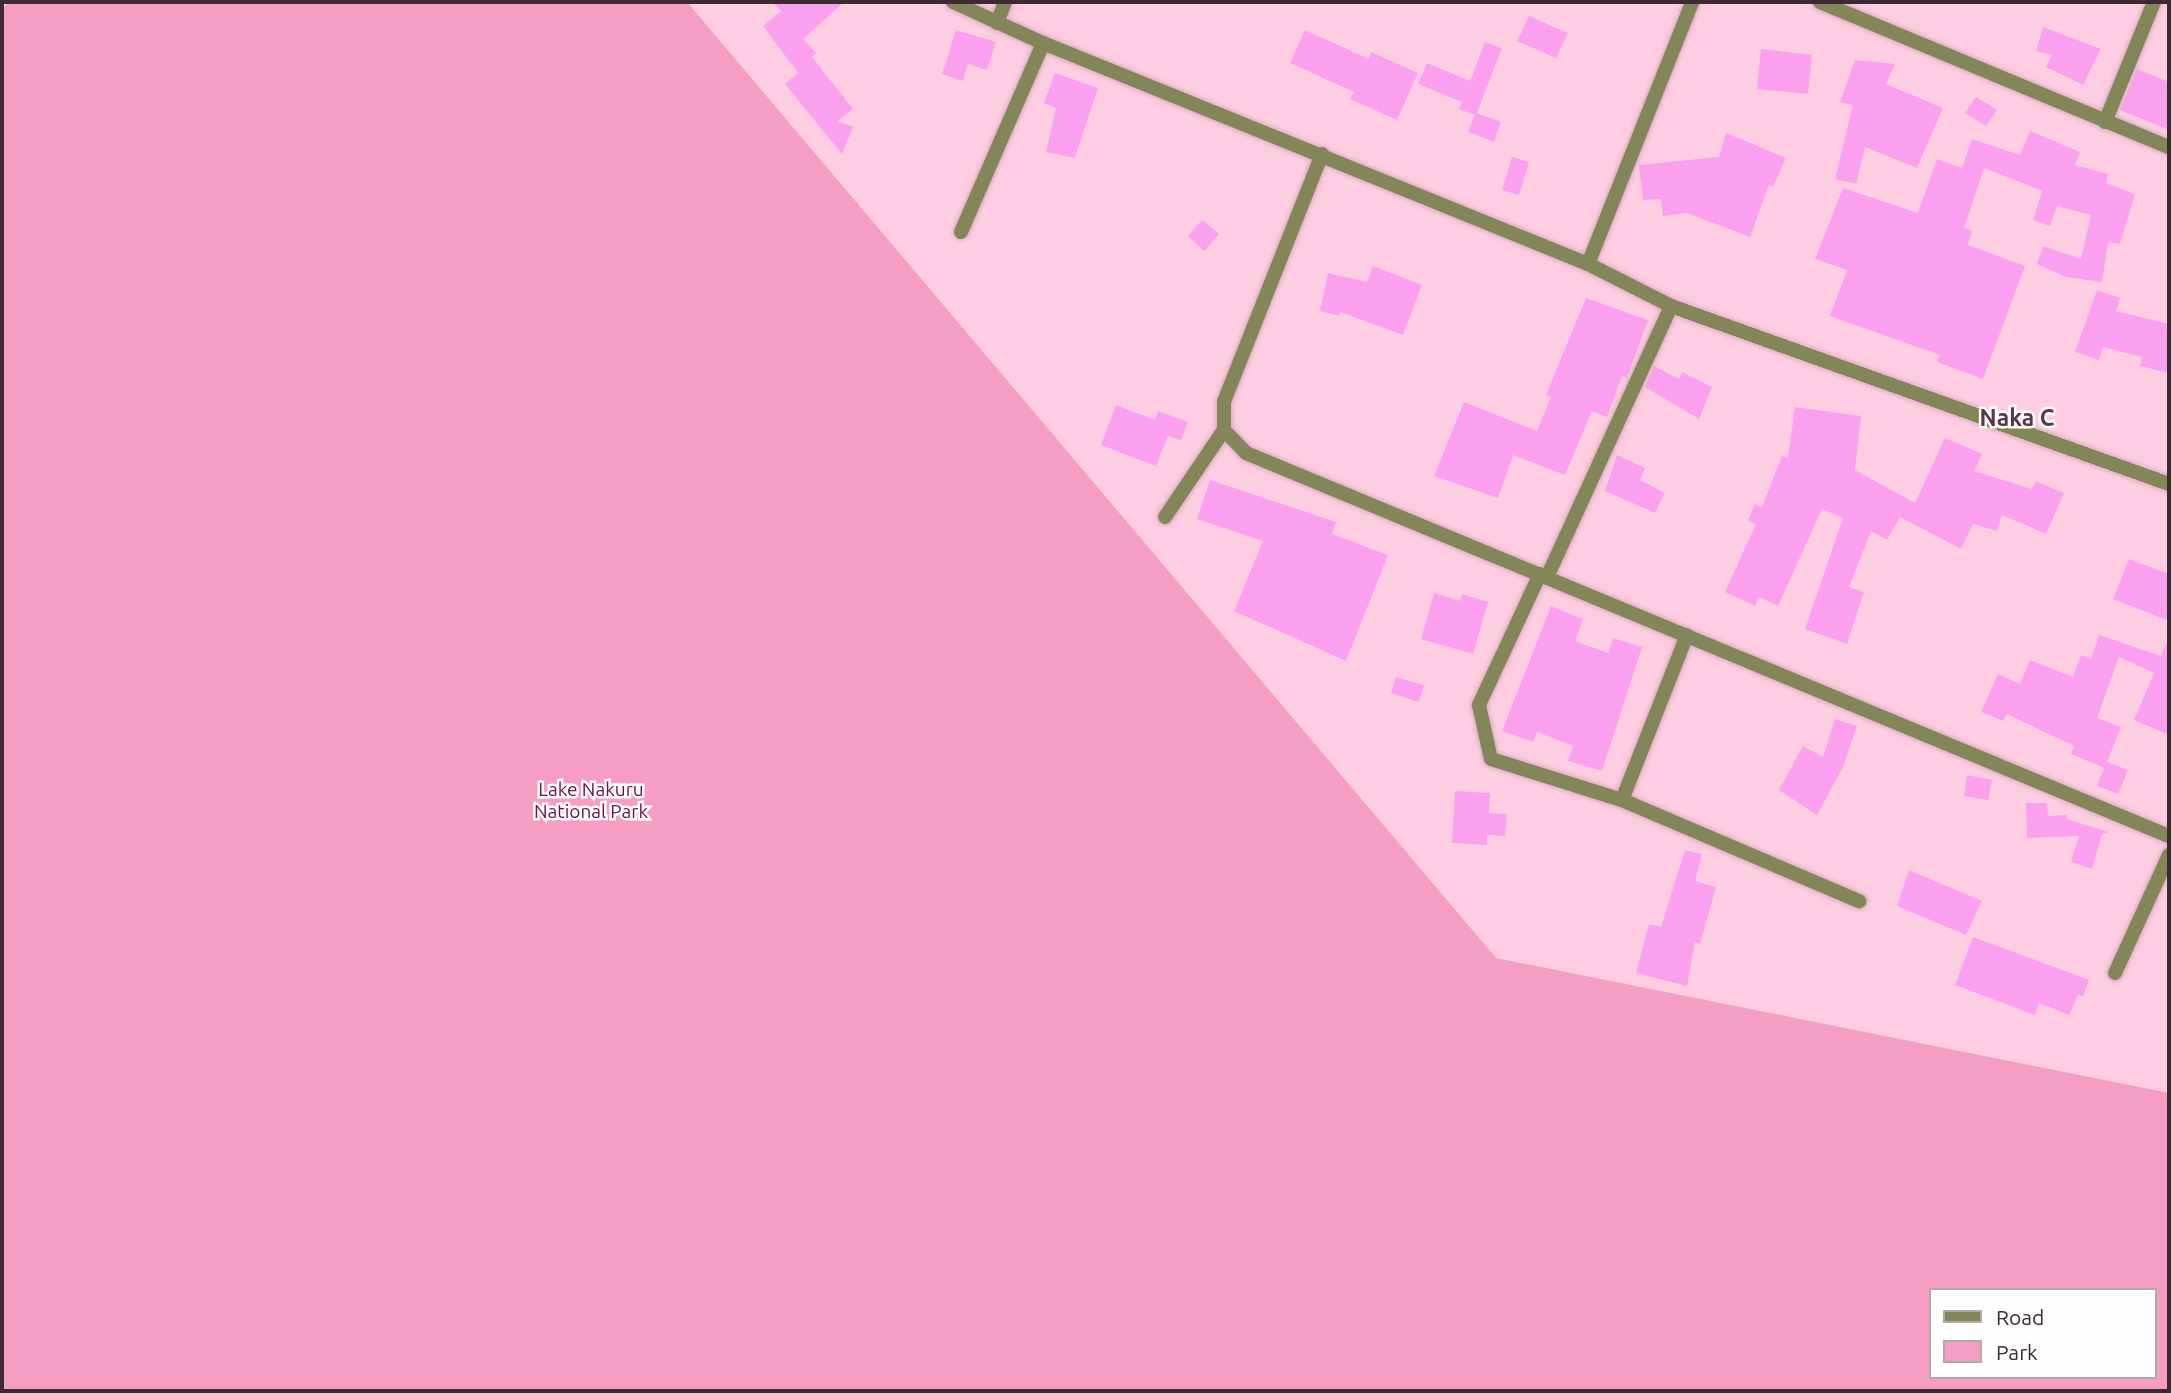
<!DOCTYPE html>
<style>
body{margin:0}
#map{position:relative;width:2171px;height:1393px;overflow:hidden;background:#ffcde1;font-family:Ubuntu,sans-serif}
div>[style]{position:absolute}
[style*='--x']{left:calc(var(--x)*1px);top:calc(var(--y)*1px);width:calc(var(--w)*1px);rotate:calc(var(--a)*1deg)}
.green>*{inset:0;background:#f59dc3}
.building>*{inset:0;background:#fba0ee}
.roads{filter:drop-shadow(0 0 2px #d8acbe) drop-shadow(0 0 2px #d8acbe)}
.minor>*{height:14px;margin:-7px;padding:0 7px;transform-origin:7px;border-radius:7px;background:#828658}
span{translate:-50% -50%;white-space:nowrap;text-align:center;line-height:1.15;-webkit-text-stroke:5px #fefefe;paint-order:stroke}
.park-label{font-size:19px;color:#710e47}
.quarter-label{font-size:23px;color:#5c3547;font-weight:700}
.frame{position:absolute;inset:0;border:4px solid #3c2931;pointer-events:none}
.legend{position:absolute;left:1929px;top:1288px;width:228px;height:91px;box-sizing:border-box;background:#fefefe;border:2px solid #b0a9ac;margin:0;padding:9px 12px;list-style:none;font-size:21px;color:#3c2931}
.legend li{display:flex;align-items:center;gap:14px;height:35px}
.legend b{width:35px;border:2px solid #b0a9ac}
</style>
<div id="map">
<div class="green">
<i style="clip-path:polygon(evenodd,8px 2px,687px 2px,1496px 958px,2169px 1093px,2169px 1391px,2px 1391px,2px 10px,8px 2px,1931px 1290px,2155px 1290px,2155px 1377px,1931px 1377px,1931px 1290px)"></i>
</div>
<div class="building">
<i style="clip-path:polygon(772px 2px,844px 2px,803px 39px,816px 53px,812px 57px,853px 109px,838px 121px,853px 127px,842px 154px,785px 84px,798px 73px,763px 26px,781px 11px)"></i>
<i style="clip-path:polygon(1529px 16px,1568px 33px,1556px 58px,1517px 41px)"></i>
<i style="clip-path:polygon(2043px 27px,2101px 49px,2083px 85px,2046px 67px,2052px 55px,2036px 51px)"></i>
<i style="clip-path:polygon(956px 30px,996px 42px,987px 70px,968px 64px,963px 81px,942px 74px)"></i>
<i style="clip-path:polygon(1305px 30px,1369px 59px,1371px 52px,1418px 73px,1397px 120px,1350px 99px,1354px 92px,1290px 63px)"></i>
<i style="clip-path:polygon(1485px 42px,1502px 48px,1477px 113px,1501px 122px,1494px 142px,1468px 132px,1475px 115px,1459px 109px,1462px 102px,1418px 84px,1427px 63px,1470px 81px)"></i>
<i style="clip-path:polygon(1761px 49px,1812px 55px,1808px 94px,1757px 89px)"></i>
<i style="clip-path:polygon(1855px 60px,1895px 64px,1886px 84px,1943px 108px,1917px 168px,1865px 147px,1856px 184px,1835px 179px,1853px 105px,1840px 102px)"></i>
<i style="clip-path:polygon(2137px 69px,2169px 82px,2169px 130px,2120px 110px)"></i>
<i style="clip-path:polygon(1055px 73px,1098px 88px,1075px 158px,1046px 152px,1056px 108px,1044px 103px)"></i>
<i style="clip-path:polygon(1976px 97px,1997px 110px,1986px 126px,1965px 113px)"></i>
<i style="clip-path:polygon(2030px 131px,2080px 152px,2075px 165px,2108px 174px,2106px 183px,2135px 194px,2120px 244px,2108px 242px,2102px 282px,2066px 277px,2037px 264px,2043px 246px,2081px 259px,2091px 215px,2057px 206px,2050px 226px,2033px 220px,2042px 191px,1984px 168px,1964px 228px,1972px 231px,1968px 245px,2025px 266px,1983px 379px,1937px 362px,1940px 355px,1830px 316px,1847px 270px,1815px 259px,1843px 188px,1918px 213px,1937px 159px,1962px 168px,1972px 139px,2020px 155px)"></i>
<i style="clip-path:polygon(1726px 133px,1786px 158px,1773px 187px,1769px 185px,1750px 237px,1687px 213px,1663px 216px,1661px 199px,1643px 200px,1639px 165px,1719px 157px)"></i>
<i style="clip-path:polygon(1512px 157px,1529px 162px,1519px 195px,1502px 190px)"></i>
<i style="clip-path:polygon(1202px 220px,1219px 234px,1204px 251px,1188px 236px)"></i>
<i style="clip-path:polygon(1373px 266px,1422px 285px,1403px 335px,1340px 312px,1339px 316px,1320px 311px,1328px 273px,1367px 282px)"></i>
<i style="clip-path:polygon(2097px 290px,2120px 298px,2116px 311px,2169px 324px,2169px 373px,2140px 366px,2142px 357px,2103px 347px,2099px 360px,2075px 352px)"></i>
<i style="clip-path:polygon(1586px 298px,1648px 320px,1627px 378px,1622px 376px,1607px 417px,1592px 411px,1565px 475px,1513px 455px,1498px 498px,1434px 476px,1464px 402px,1537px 431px,1551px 397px,1546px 395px)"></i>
<i style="clip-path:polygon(1654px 366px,1679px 379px,1682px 372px,1712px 387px,1699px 419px,1645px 387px)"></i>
<i style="clip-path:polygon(1116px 405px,1155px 420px,1158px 411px,1188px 422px,1181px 440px,1168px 436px,1156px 466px,1101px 445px)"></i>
<i style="clip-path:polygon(1795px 407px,1861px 416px,1855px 470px,1915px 503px,1945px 438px,1982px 454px,1974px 471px,2032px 489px,2036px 481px,2064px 493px,2046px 534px,2002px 515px,1997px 531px,1973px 524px,1961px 549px,1900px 517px,1887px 540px,1871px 531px,1849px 587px,1864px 592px,1847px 644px,1805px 629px,1843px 518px,1822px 509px,1778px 606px,1759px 597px,1755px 606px,1725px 592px,1756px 524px,1748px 521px,1755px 504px,1762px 507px,1782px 456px,1788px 458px)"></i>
<i style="clip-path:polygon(1617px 455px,1645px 468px,1640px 480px,1665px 493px,1655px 513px,1605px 491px)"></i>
<i style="clip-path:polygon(1210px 480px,1336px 522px,1332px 534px,1388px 555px,1346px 661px,1234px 611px,1263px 541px,1197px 519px)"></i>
<i style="clip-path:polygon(2129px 559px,2169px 574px,2169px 621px,2113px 599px)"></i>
<i style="clip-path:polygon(1434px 593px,1460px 601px,1462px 594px,1488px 602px,1473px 654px,1421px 639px)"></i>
<i style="clip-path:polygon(1551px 606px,1583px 619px,1575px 641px,1608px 653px,1613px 638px,1642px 647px,1602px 771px,1568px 761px,1573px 746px,1537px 732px,1533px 742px,1502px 731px)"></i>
<i style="clip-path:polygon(2099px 635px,2161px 656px,2169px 637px,2169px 735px,2134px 720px,2154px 673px,2119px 657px,2097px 718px,2121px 727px,2107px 762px,2128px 770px,2118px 794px,2097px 786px,2104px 768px,2071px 754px,2074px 746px,2007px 714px,2003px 721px,1981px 712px,1998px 674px,2020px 684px,2030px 660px,2073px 677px,2081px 655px,2091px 659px)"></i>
<i style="clip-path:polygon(1396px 677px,1424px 685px,1419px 702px,1391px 693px)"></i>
<i style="clip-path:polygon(1835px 719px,1857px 726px,1843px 767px,1817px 815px,1779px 790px,1803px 746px,1823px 757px)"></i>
<i style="clip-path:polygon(1967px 775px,1992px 780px,1988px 800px,1964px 796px)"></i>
<i style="clip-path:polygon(1455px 791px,1490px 793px,1489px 813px,1507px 814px,1505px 836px,1487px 835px,1487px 845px,1452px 843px)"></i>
<i style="clip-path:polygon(2026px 803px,2047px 803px,2048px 816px,2066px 815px,2067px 819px,2108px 832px,2102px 834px,2092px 869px,2071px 862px,2079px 836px,2027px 838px)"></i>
<i style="clip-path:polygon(1685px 850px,1702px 854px,1695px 881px,1716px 887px,1700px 944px,1695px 942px,1687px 986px,1636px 973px,1649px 924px,1661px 927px)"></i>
<i style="clip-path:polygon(1909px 870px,1982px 901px,1966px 935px,1897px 906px)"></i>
<i style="clip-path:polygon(1973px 937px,2089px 980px,2083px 996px,2078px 995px,2069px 1015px,2039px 1003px,2035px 1015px,1955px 985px)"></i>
</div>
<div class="roads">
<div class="minor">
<i style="--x:953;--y:2;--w:99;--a:24.5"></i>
<i style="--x:1043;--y:43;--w:588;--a:22.07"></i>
<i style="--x:1588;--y:264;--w:93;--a:26.8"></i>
<i style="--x:1671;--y:306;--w:529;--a:19.67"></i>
<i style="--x:1820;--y:2;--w:378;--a:22.6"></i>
<i style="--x:997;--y:23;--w:22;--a:-69"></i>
<i style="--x:2105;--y:122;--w:130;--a:-67.8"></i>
<i style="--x:1322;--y:154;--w:266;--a:111.6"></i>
<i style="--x:1224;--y:401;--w:29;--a:90"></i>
<i style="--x:1224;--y:430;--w:32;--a:46"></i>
<i style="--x:1246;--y:453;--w:999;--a:22.54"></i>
<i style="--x:961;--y:232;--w:206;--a:-66.5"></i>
<i style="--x:1588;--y:264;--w:282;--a:-68.3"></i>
<i style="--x:1165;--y:517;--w:105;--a:-55.9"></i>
<i style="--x:1540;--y:574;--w:145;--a:115"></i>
<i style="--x:1479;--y:705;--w:55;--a:77.5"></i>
<i style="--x:1491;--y:759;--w:137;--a:17.4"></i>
<i style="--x:1622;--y:800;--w:258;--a:23.1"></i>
<i style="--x:1548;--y:575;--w:296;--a:-65.4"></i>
<i style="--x:1622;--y:800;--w:177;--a:-68.5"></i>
<i style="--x:2115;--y:973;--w:130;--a:-65.4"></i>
</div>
</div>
<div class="park-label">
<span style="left:591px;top:801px">Lake Nakuru<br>National Park</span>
</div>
<div class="quarter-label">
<span style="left:2017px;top:418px">Naka C</span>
</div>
<div class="frame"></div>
<ul class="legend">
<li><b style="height:9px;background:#828658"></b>Road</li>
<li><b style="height:19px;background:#f59dc3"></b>Park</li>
</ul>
</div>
